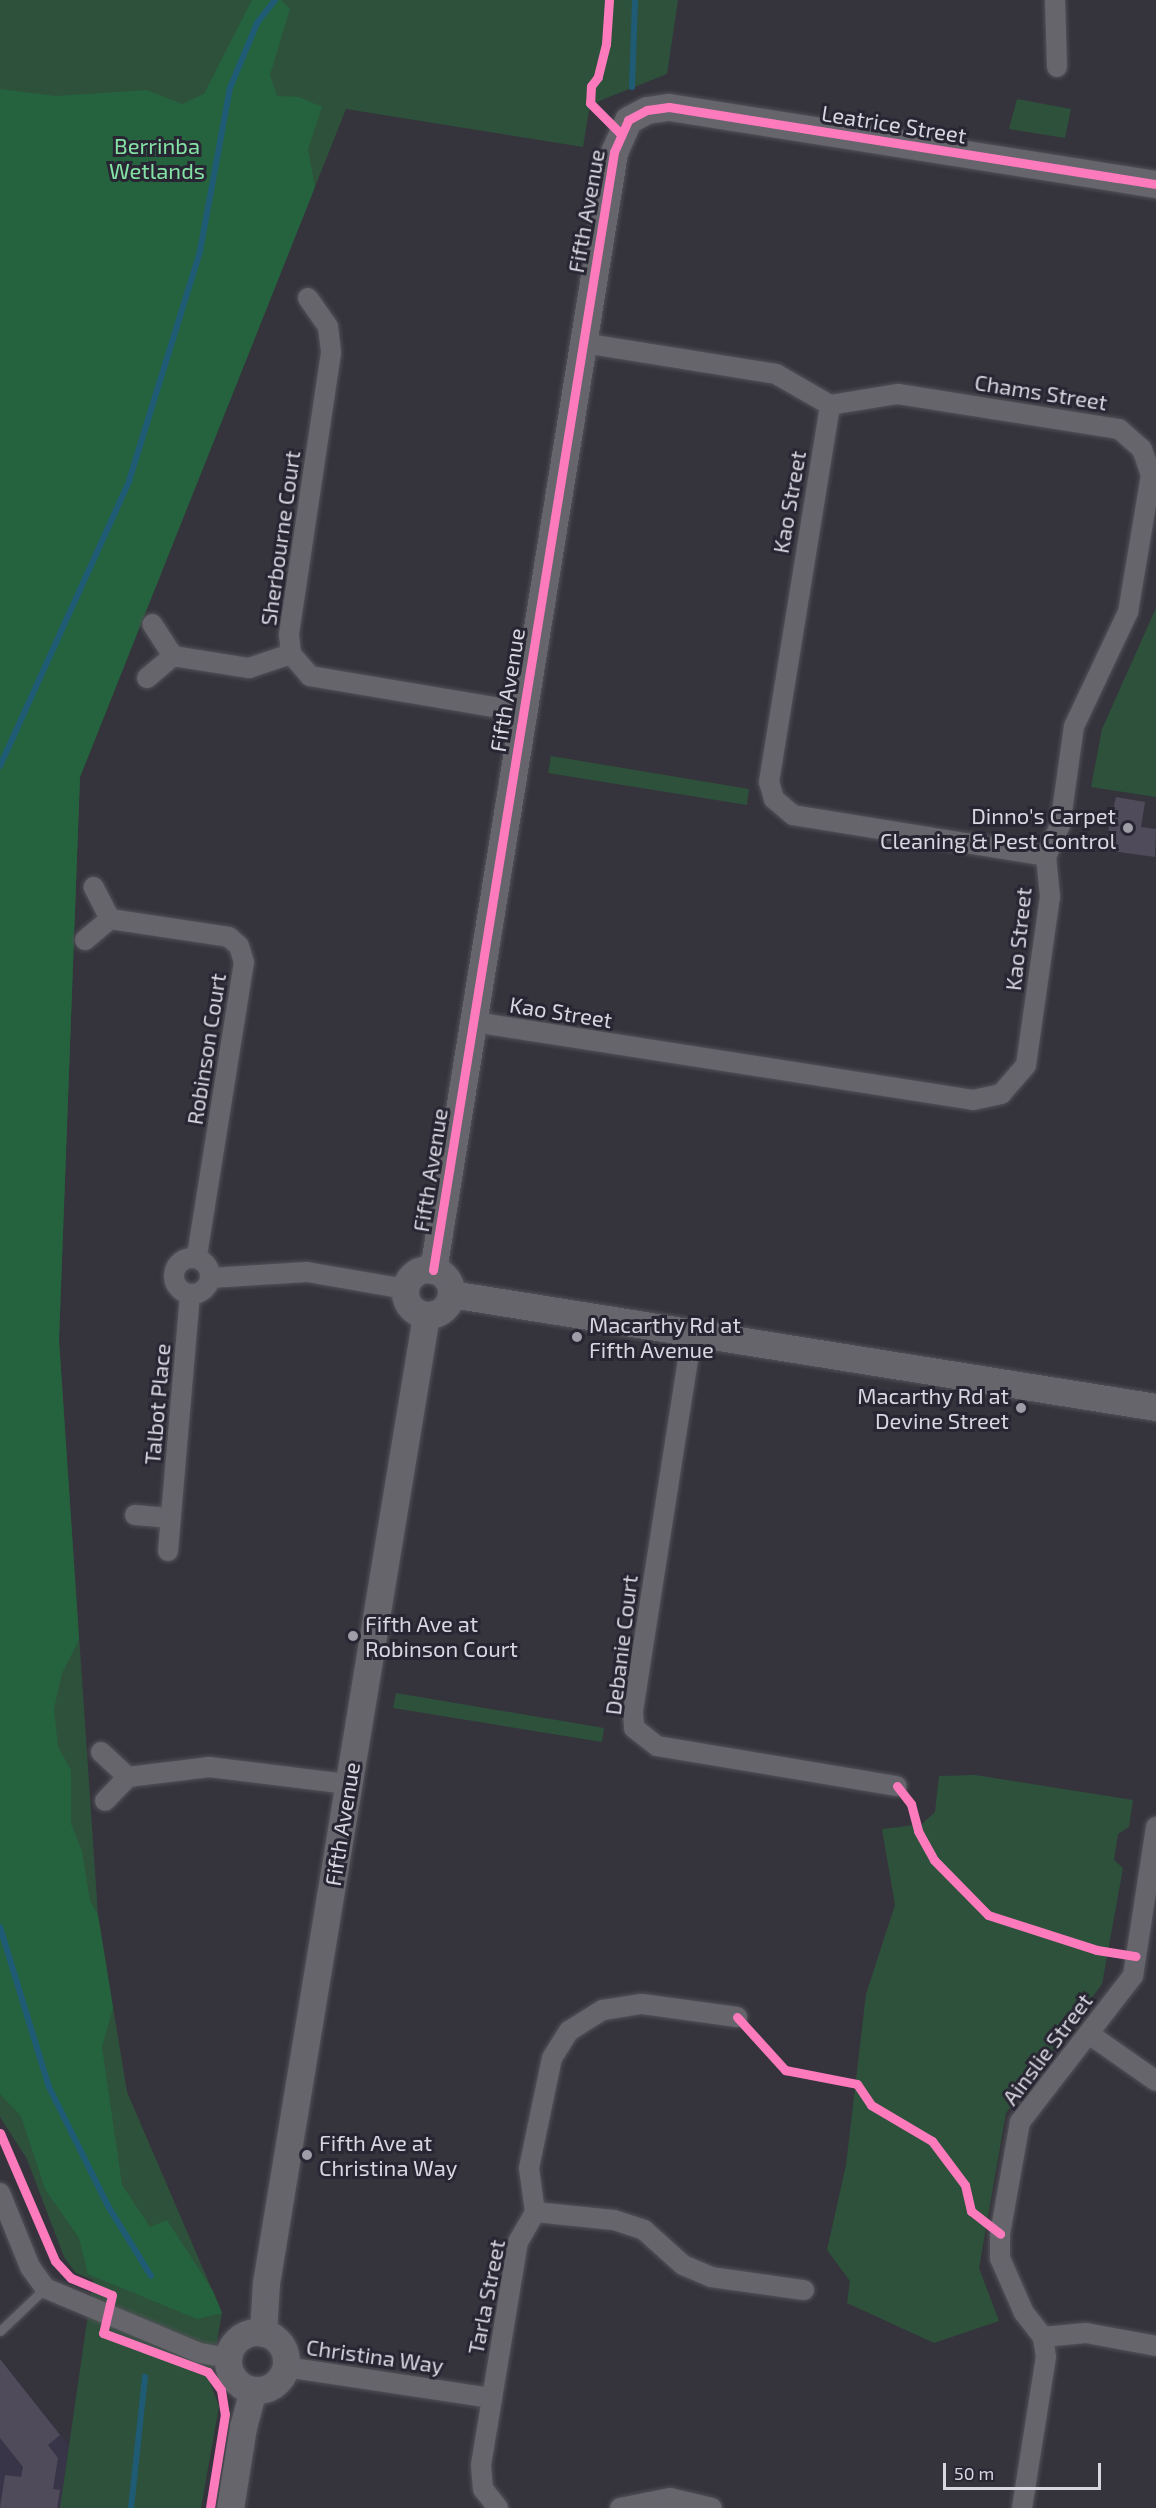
<!DOCTYPE html>
<style>
body{margin:0}
#map{position:relative;width:1156px;height:2508px;overflow:hidden;background:#35343c;font-family:"Exo 2",sans-serif}
div>[style]{position:absolute}
[style*='--x']{left:calc(var(--x)*1px);top:calc(var(--y)*1px);width:calc(var(--w)*1px);rotate:calc(var(--a)*1deg)}
.built>*{inset:0;background:#383548}
.green>*{inset:0;background:#2e513b}
.forest>*{inset:0;background:#25633f}
.stream>*{height:6px;margin:-3px;padding:0 3px;transform-origin:3px;border-radius:3px;background:#1f5b75}
.building>*{inset:0;background:#4f4b5a}
.roads{filter:drop-shadow(0 0 2px #525158) drop-shadow(0 0 2px #525158)}
.lane>*{height:9px;margin:-4.5px;padding:0 4.5px;transform-origin:4.5px;border-radius:4.5px;background:#66656c}
.street>*{height:20px;margin:-10px;padding:0 10px;transform-origin:10px;border-radius:10px;background:#66656c}
.street>.ring{margin:-10px;padding:0;box-sizing:content-box;background:none;border:20px solid #66656c;border-radius:50%}
.secondary>*{height:27px;margin:-13.5px;padding:0 13.5px;transform-origin:13.5px;border-radius:13.5px;background:#66656c}
.secondary>.ring{margin:-13.5px;padding:0;box-sizing:content-box;background:none;border:27px solid #66656c;border-radius:50%}
.cycleway>*{height:9px;margin:-4.5px;padding:0 4.5px;transform-origin:4.5px;border-radius:4.5px;background:#fd7abc}
.dots>*{width:16px;height:16px;translate:-50% -50%;box-sizing:border-box;border:3px solid #292634;border-radius:50%}
span{translate:-50% -50%;white-space:nowrap;text-align:center;line-height:1.15;-webkit-text-stroke:6px #292634;paint-order:stroke}
.street-label{font-size:22px;color:#d8d6e0}
.park-label{font-size:22px;color:#84e3a4}
.poi-label{font-size:22px;color:#d8d6e0}
.right{translate:-100% -50%;text-align:right}
.left{translate:0 -50%;text-align:left}
.scale{position:absolute;left:943px;top:2463px;width:158px;height:27px;box-sizing:border-box;border:3px solid #d8d6e0;border-top:0;padding-left:8px;font-size:18px;line-height:21px;white-space:nowrap;color:#d8d6e0;-webkit-text-stroke:4px #292634;paint-order:stroke}
</style>
<div id="map">
<div class="built">
<i style="clip-path:polygon(0 2359px,69px 2445px,60px 2508px,0 2508px)"></i>
</div>
<div class="green">
<i style="clip-path:polygon(0 0,678px 0,667px 74px,599px 101px,589px 110px,583px 147px,346px 109px,80px 777px,59px 1340px,98px 1915px,127px 2092px,222px 2313px,210px 2383px,219px 2406px,201px 2508px,60px 2508px,93px 2280px,76px 2273px,64px 2257px,27px 2159px,0 2117px)"></i>
<i style="clip-path:polygon(1017px 99px,1071px 109px,1065px 138px,1009px 129px)"></i>
<i style="clip-path:polygon(1156px 608px,1156px 797px,1091px 787px,1102px 729px)"></i>
<i style="clip-path:polygon(551px 756px,749px 789px,747px 805px,548px 773px)"></i>
<i style="clip-path:polygon(396px 1693px,604px 1728px,602px 1742px,393px 1708px)"></i>
<i style="clip-path:polygon(975px 1775px,1133px 1800px,1129px 1827px,1118px 1834px,1114px 1860px,1123px 1868px,1102px 1984px,1006px 2113px,979px 2268px,999px 2321px,934px 2343px,847px 2303px,850px 2281px,827px 2250px,846px 2165px,866px 1994px,895px 1905px,882px 1829px,922px 1824px,935px 1812px,939px 1776px)"></i>
</div>
<div class="forest">
<i style="clip-path:polygon(252px 0,281px 0,290px 9px,270px 75px,277px 96px,299px 97px,322px 107px,308px 149px,315px 187px,80px 777px,59px 1340px,79px 1640px,62px 1673px,54px 1709px,58px 1747px,71px 1770px,71px 1824px,82px 1851px,90px 1901px,98px 1915px,113px 2008px,102px 2047px,122px 2185px,150px 2227px,167px 2220px,213px 2291px,222px 2313px,197px 2319px,88px 2274px,79px 2238px,45px 2189px,21px 2116px,0 2094px,0 89px,56px 96px,147px 90px,182px 104px,204px 94px)"></i>
</div>
<div class="stream">
<i style="--x:632;--y:87;--w:87;--a:-88"></i>
<i style="--x:0;--y:766;--w:313;--a:-65.6"></i>
<i style="--x:129;--y:481;--w:241;--a:-72.8"></i>
<i style="--x:200;--y:251;--w:166;--a:-79.6"></i>
<i style="--x:230;--y:88;--w:70;--a:-67.4"></i>
<i style="--x:257;--y:23;--w:29;--a:-52"></i>
<i style="--x:0;--y:1927;--w:167;--a:73"></i>
<i style="--x:49;--y:2087;--w:133;--a:63.6"></i>
<i style="--x:108;--y:2206;--w:82;--a:58.4"></i>
<i style="--x:131;--y:2508;--w:132;--a:-83.9"></i>
</div>
<div class="building">
<i style="clip-path:polygon(1116px 797px,1145px 802px,1141px 827px,1156px 829px,1155px 857px,1104px 850px)"></i>
<i style="clip-path:polygon(0 2359px,60px 2435px,48px 2445px,58px 2458px,53px 2489px,60px 2490px,57px 2508px,0 2508px,5px 2475px,21px 2477px,23px 2467px,0 2438px)"></i>
</div>
<div class="roads">
<div class="lane">
<i style="--x:0;--y:2331;--w:62;--a:-43.7"></i>
</div>
<div class="street">
<i style="--x:1055;--y:0;--w:67;--a:88.3"></i>
<i style="--x:308;--y:298;--w:35;--a:55"></i>
<i style="--x:328;--y:327;--w:26;--a:83"></i>
<i style="--x:331;--y:353;--w:285;--a:98.5"></i>
<i style="--x:289;--y:635;--w:19;--a:84"></i>
<i style="--x:291;--y:654;--w:29;--a:49"></i>
<i style="--x:310;--y:676;--w:216;--a:9.6"></i>
<i style="--x:583;--y:343;--w:195;--a:9.1"></i>
<i style="--x:776;--y:374;--w:62;--a:29.9"></i>
<i style="--x:830;--y:405;--w:69;--a:-9.2"></i>
<i style="--x:898;--y:394;--w:224;--a:9"></i>
<i style="--x:1119;--y:429;--w:30;--a:41"></i>
<i style="--x:1142;--y:449;--w:28;--a:71"></i>
<i style="--x:1151;--y:475;--w:139;--a:99.5"></i>
<i style="--x:1128;--y:612;--w:126;--a:115.3"></i>
<i style="--x:1074;--y:726;--w:100;--a:98"></i>
<i style="--x:1060;--y:825;--w:34;--a:114"></i>
<i style="--x:173;--y:656;--w:77;--a:9"></i>
<i style="--x:249;--y:668;--w:44;--a:-18.4"></i>
<i style="--x:147;--y:678;--w:34;--a:-40"></i>
<i style="--x:173;--y:656;--w:38;--a:-123"></i>
<i style="--x:110;--y:919;--w:120;--a:8.6"></i>
<i style="--x:229;--y:937;--w:13;--a:42"></i>
<i style="--x:239;--y:946;--w:17;--a:73"></i>
<i style="--x:244;--y:962;--w:299;--a:99.1"></i>
<i style="--x:85;--y:940;--w:33;--a:-40"></i>
<i style="--x:110;--y:919;--w:36;--a:-117"></i>
<i style="--x:474;--y:1022;--w:505;--a:8.88"></i>
<i style="--x:973;--y:1100;--w:29;--a:-12"></i>
<i style="--x:1001;--y:1094;--w:38;--a:-49"></i>
<i style="--x:1026;--y:1065;--w:170;--a:-81.9"></i>
<i style="--x:1050;--y:897;--w:41;--a:-95.6"></i>
<i style="--x:1046;--y:856;--w:256;--a:-170.8"></i>
<i style="--x:793;--y:815;--w:25;--a:-140"></i>
<i style="--x:774;--y:799;--w:18;--a:-106"></i>
<i style="--x:769;--y:782;--w:382;--a:-80.8"></i>
<i class="ring" style="left:174px;top:1258px;width:16px;height:16px"></i>
<i style="--x:210;--y:1278;--w:97;--a:-3.5"></i>
<i style="--x:307;--y:1272;--w:99;--a:9.8"></i>
<i style="--x:692;--y:1334;--w:383;--a:98.9"></i>
<i style="--x:633;--y:1712;--w:16;--a:86"></i>
<i style="--x:634;--y:1728;--w:29;--a:38"></i>
<i style="--x:657;--y:1746;--w:243;--a:9.5"></i>
<i style="--x:135;--y:1515;--w:36;--a:5"></i>
<i style="--x:168;--y:1551;--w:258;--a:-85.1"></i>
<i style="--x:101;--y:1752;--w:37;--a:43"></i>
<i style="--x:128;--y:1777;--w:33;--a:134"></i>
<i style="--x:128;--y:1777;--w:82;--a:-7"></i>
<i style="--x:209;--y:1767;--w:140;--a:7"></i>
<i style="--x:1089;--y:2034;--w:82;--a:35"></i>
<i style="--x:0;--y:2193;--w:80;--a:67.9"></i>
<i style="--x:30;--y:2267;--w:26;--a:54"></i>
<i style="--x:45;--y:2288;--w:168;--a:22.8"></i>
<i style="--x:200;--y:2353;--w:28;--a:10"></i>
<i style="--x:535;--y:2212;--w:79;--a:5.8"></i>
<i style="--x:614;--y:2220;--w:32;--a:18"></i>
<i style="--x:644;--y:2230;--w:52;--a:41.9"></i>
<i style="--x:683;--y:2265;--w:30;--a:23"></i>
<i style="--x:711;--y:2277;--w:94;--a:8"></i>
<i style="--x:1043;--y:2337;--w:43;--a:-5.3"></i>
<i style="--x:1086;--y:2333;--w:71;--a:10.5"></i>
<i style="--x:286;--y:2367;--w:208;--a:8.6"></i>
<i style="--x:498;--y:2508;--w:24;--a:-128"></i>
<i style="--x:483;--y:2489;--w:24;--a:-95"></i>
<i style="--x:481;--y:2465;--w:226;--a:-80.6"></i>
<i style="--x:518;--y:2242;--w:34;--a:-60"></i>
<i style="--x:535;--y:2212;--w:44;--a:-97.8"></i>
<i style="--x:529;--y:2168;--w:112;--a:-78.2"></i>
<i style="--x:552;--y:2058;--w:32;--a:-58"></i>
<i style="--x:569;--y:2031;--w:40;--a:-32"></i>
<i style="--x:603;--y:2010;--w:39;--a:-9"></i>
<i style="--x:642;--y:2004;--w:96;--a:7.8"></i>
<i style="--x:620;--y:2508;--w:51;--a:-11.3"></i>
<i style="--x:670;--y:2498;--w:43;--a:13.4"></i>
<i style="--x:1022;--y:2508;--w:153;--a:-81"></i>
<i style="--x:1046;--y:2357;--w:20;--a:-99"></i>
<i style="--x:1043;--y:2337;--w:31;--a:-128"></i>
<i style="--x:1024;--y:2313;--w:60;--a:-113.6"></i>
<i style="--x:1000;--y:2258;--w:24;--a:-90"></i>
<i style="--x:1000;--y:2234;--w:114;--a:-79.9"></i>
<i style="--x:1020;--y:2122;--w:185;--a:-52.3"></i>
<i style="--x:1133;--y:1976;--w:151;--a:-81.2"></i>
</div>
<div class="secondary">
<i class="ring" style="left:405px;top:1269px;width:19px;height:19px"></i>
<i style="--x:433;--y:1270;--w:1133;--a:-80.8"></i>
<i style="--x:614;--y:152;--w:35;--a:-66"></i>
<i style="--x:628;--y:120;--w:21;--a:-28"></i>
<i style="--x:647;--y:110;--w:22;--a:-8"></i>
<i style="--x:669;--y:107;--w:493;--a:9"></i>
<i style="--x:451;--y:1294;--w:714;--a:9.11"></i>
<i class="ring" style="left:228px;top:2332px;width:31px;height:31px"></i>
<i style="--x:263;--y:2333;--w:50;--a:-86.6"></i>
<i style="--x:266;--y:2283;--w:981;--a:-80.61"></i>
<i style="--x:230;--y:2508;--w:82;--a:-80.9"></i>
<i style="--x:243;--y:2427;--w:38;--a:-75"></i>
</div>
</div>
<div class="cycleway">
<i style="--x:609;--y:0;--w:44;--a:93.9"></i>
<i style="--x:606;--y:44;--w:34;--a:104"></i>
<i style="--x:598;--y:77;--w:11;--a:128"></i>
<i style="--x:591;--y:86;--w:17;--a:93"></i>
<i style="--x:590;--y:103;--w:42;--a:45"></i>
<i style="--x:433;--y:1270;--w:1133;--a:-80.8"></i>
<i style="--x:614;--y:152;--w:35;--a:-66"></i>
<i style="--x:628;--y:120;--w:21;--a:-28"></i>
<i style="--x:647;--y:110;--w:22;--a:-8"></i>
<i style="--x:669;--y:107;--w:493;--a:9"></i>
<i style="--x:897;--y:1786;--w:23;--a:52"></i>
<i style="--x:911;--y:1804;--w:28;--a:75"></i>
<i style="--x:918;--y:1831;--w:33;--a:61"></i>
<i style="--x:934;--y:1860;--w:77;--a:45.5"></i>
<i style="--x:988;--y:1915;--w:114;--a:17.8"></i>
<i style="--x:1097;--y:1950;--w:39;--a:9"></i>
<i style="--x:737;--y:2017;--w:72;--a:47.8"></i>
<i style="--x:785;--y:2070;--w:73;--a:11"></i>
<i style="--x:857;--y:2084;--w:25;--a:56"></i>
<i style="--x:871;--y:2105;--w:71;--a:30.5"></i>
<i style="--x:932;--y:2141;--w:55;--a:53.1"></i>
<i style="--x:965;--y:2185;--w:27;--a:77"></i>
<i style="--x:971;--y:2211;--w:37;--a:38"></i>
<i style="--x:0;--y:2133;--w:139;--a:66.7"></i>
<i style="--x:55;--y:2261;--w:23;--a:47"></i>
<i style="--x:71;--y:2278;--w:44;--a:22.5"></i>
<i style="--x:112;--y:2295;--w:39;--a:103"></i>
<i style="--x:103;--y:2333;--w:112;--a:20.4"></i>
<i style="--x:208;--y:2372;--w:22;--a:54"></i>
<i style="--x:221;--y:2390;--w:24;--a:81"></i>
<i style="--x:225;--y:2414;--w:95;--a:99.1"></i>
</div>
<div class="dots">
<i style="left:1128px;top:828px;background:#9f9da7"></i>
<i style="left:577px;top:1337px;background:#9f9da7"></i>
<i style="left:1021px;top:1408px;background:#9f9da7"></i>
<i style="left:353px;top:1636px;background:#9f9da7"></i>
<i style="left:307px;top:2155px;background:#9f9da7"></i>
</div>
<div class="street-label">
<span style="left:894px;top:124px;rotate:9deg">Leatrice Street</span>
<span style="left:586px;top:211px;rotate:-80deg">Fifth Avenue</span>
<span style="left:1041px;top:392px;rotate:9deg">Chams Street</span>
<span style="left:789px;top:502px;rotate:-80deg">Kao Street</span>
<span style="left:280px;top:538px;rotate:-82deg">Sherbourne Court</span>
<span style="left:507px;top:690px;rotate:-81deg">Fifth Avenue</span>
<span style="left:1018px;top:939px;rotate:-84deg">Kao Street</span>
<span style="left:561px;top:1012px;rotate:9deg">Kao Street</span>
<span style="left:206px;top:1049px;rotate:-81deg">Robinson Court</span>
<span style="left:430px;top:1170px;rotate:-81deg">Fifth Avenue</span>
<span style="left:157px;top:1404px;rotate:-85deg">Talbot Place</span>
<span style="left:621px;top:1645px;rotate:-83deg">Debanie Court</span>
<span style="left:342px;top:1824px;rotate:-81deg">Fifth Avenue</span>
<span style="left:1047px;top:2049px;rotate:-53deg">Ainslie Street</span>
<span style="left:486px;top:2297px;rotate:-79deg">Tarla Street</span>
<span style="left:375px;top:2356px;rotate:8deg">Christina Way</span>
</div>
<div class="park-label">
<span style="left:157px;top:158px">Berrinba<br>Wetlands</span>
</div>
<div class="poi-label">
<span class="right" style="left:1116px;top:828px">Dinno's Carpet<br>Cleaning &amp; Pest Control</span>
<span class="left" style="left:589px;top:1337px">Macarthy Rd at<br>Fifth Avenue</span>
<span class="right" style="left:1009px;top:1408px">Macarthy Rd at<br>Devine Street</span>
<span class="left" style="left:365px;top:1636px">Fifth Ave at<br>Robinson Court</span>
<span class="left" style="left:319px;top:2155px">Fifth Ave at<br>Christina Way</span>
</div>
<div class="scale">50 m</div>
</div>
